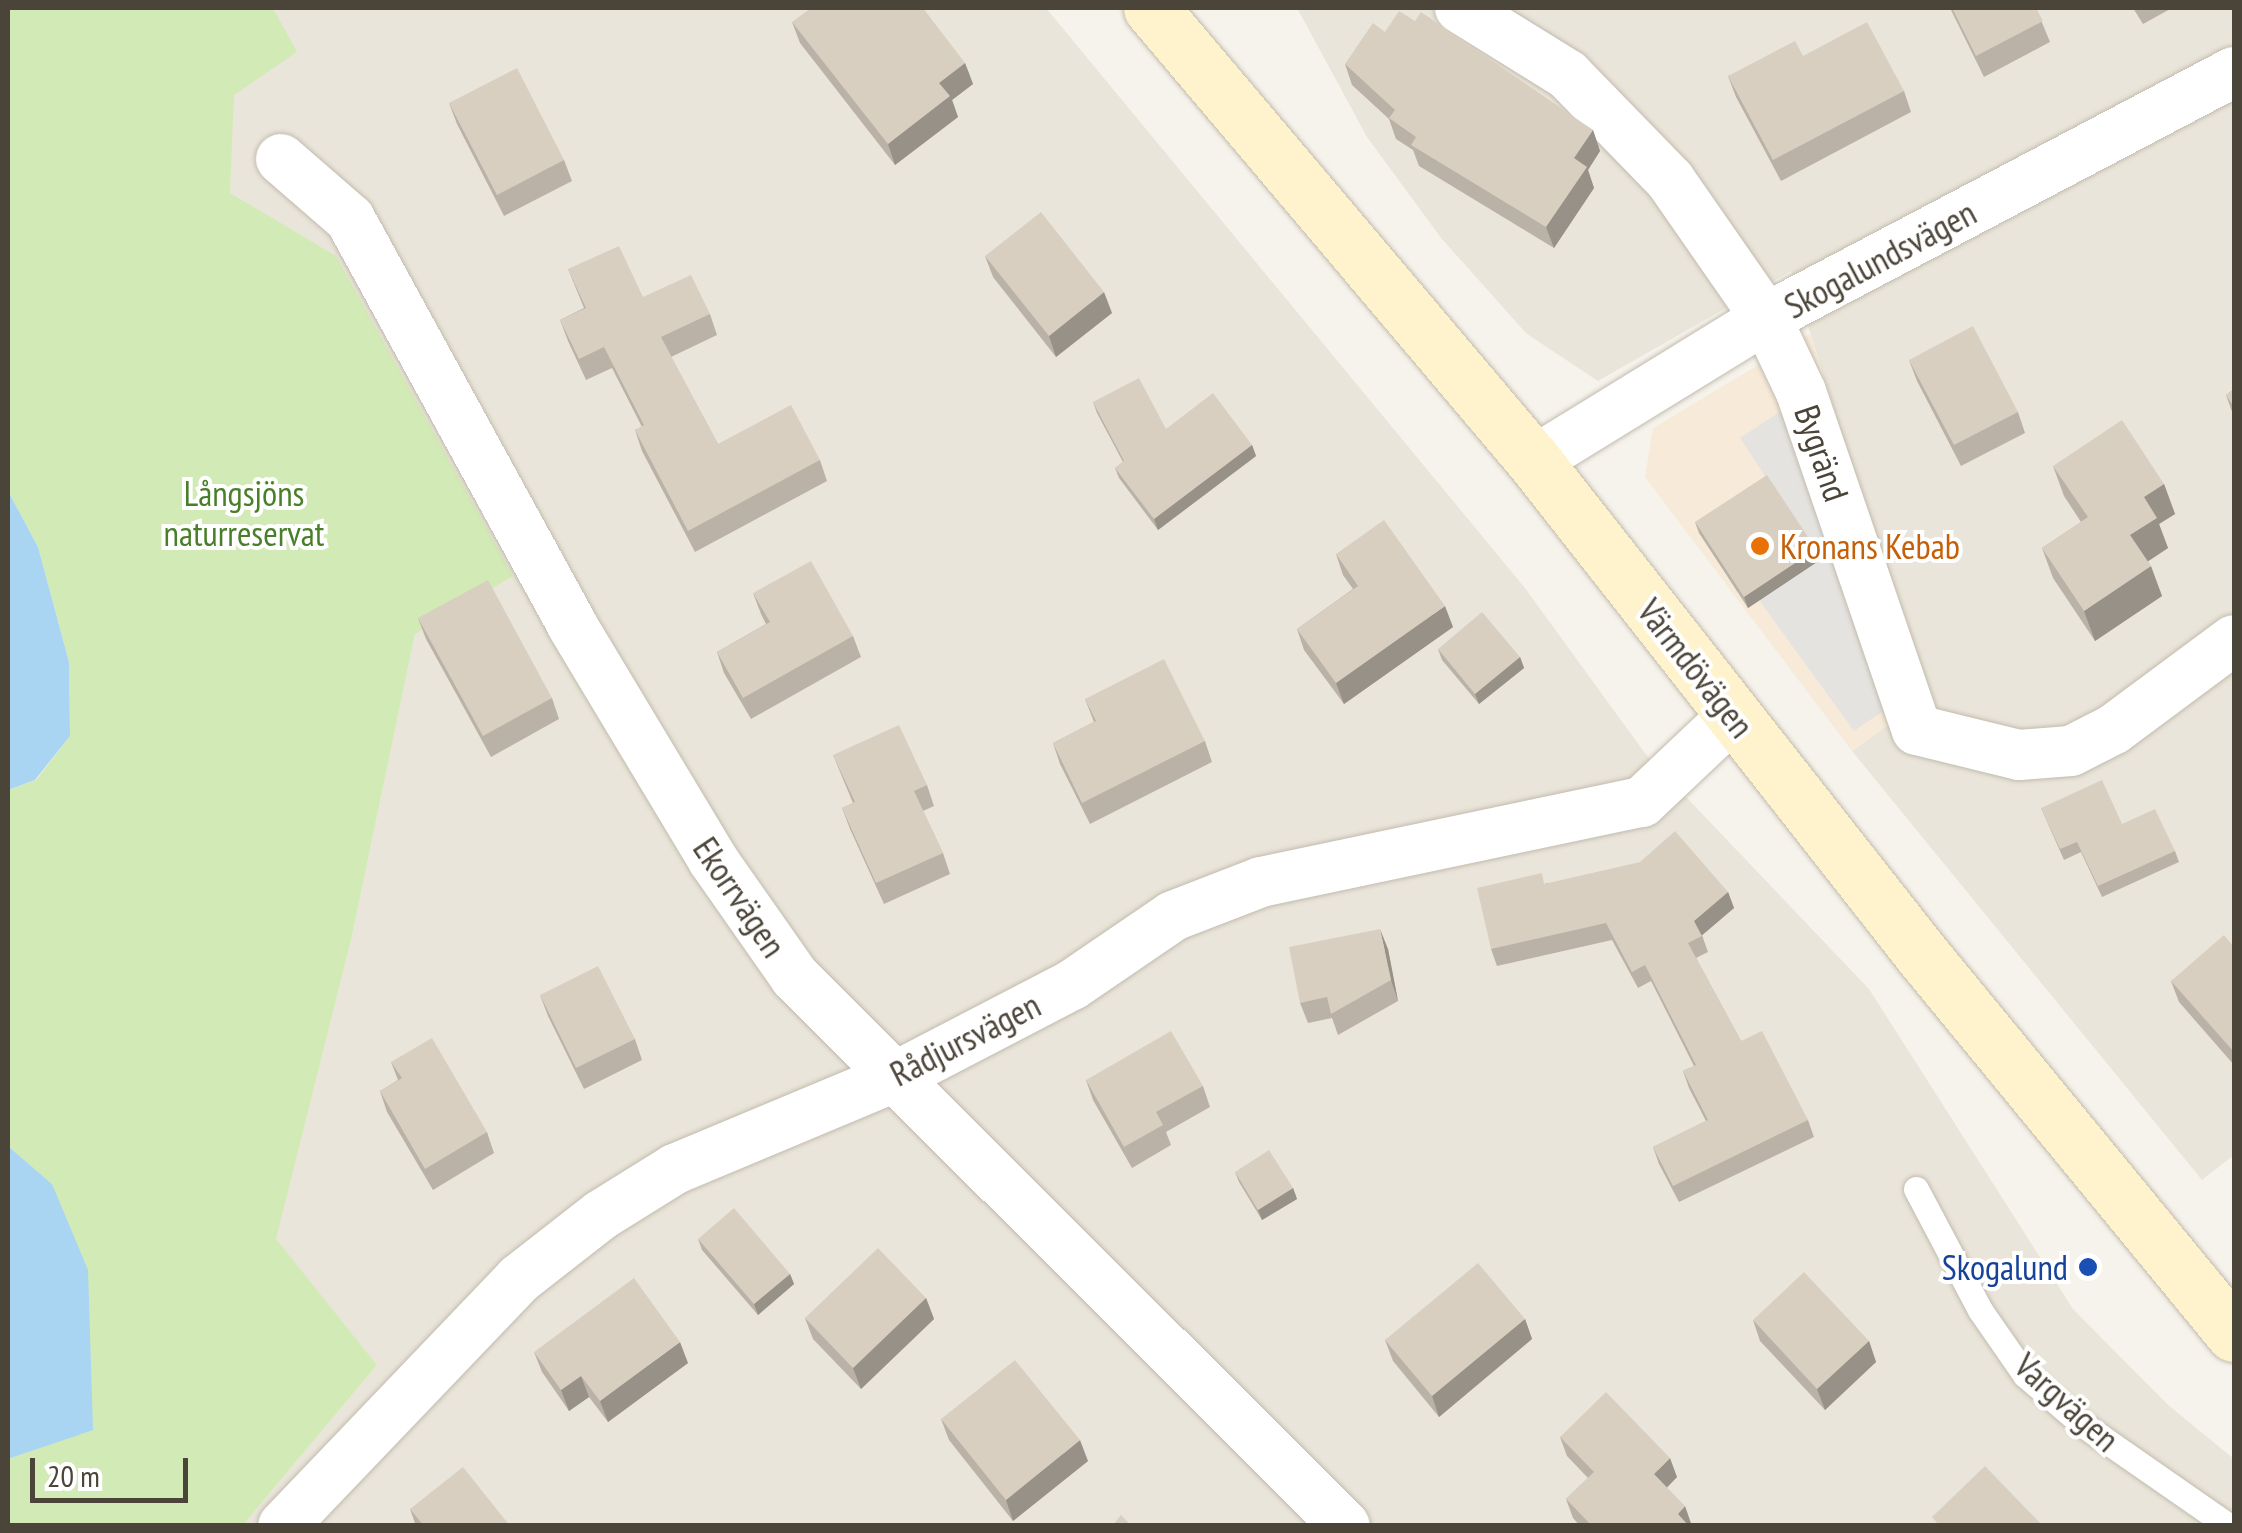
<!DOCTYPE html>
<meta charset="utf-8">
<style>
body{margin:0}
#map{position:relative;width:2242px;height:1533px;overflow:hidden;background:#f6f3ec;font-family:"PT Sans Narrow",sans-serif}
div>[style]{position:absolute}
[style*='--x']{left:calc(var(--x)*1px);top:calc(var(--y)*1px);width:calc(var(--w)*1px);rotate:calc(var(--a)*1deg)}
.residential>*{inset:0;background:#eae5da}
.commercial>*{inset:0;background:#f7ead8}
.green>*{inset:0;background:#d2eab5}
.parking>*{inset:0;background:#e5e3e0}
.water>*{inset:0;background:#a9d4f2}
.roads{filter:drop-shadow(0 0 2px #c2bbae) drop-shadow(0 0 2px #c2bbae)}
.lane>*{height:25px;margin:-12.5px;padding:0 12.5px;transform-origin:12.5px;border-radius:12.5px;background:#fff}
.street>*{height:50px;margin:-25px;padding:0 25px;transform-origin:25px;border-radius:25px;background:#fff}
.secondary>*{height:55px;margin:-27.5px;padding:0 27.5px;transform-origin:27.5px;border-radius:27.5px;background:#fff3cd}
.wall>*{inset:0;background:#bab2a6}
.shaded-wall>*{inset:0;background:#979187}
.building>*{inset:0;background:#d8cfc1}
.dots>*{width:28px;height:28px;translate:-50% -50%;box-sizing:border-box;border:5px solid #fff;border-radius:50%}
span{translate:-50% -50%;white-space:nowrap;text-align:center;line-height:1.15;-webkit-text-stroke:8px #fff;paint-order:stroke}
.street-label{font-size:35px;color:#4b4439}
.park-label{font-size:35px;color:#4a7f2a}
.food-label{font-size:35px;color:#c56008}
.left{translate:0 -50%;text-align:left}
.transit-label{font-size:35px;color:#164399}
.right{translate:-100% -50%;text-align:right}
.frame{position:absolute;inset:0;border:10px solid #4b4439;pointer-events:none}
.scale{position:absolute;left:30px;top:1458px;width:158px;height:45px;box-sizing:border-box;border:5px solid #4b4439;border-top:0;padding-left:12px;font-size:30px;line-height:35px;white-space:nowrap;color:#4b4439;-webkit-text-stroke:8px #fff;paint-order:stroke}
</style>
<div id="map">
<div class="residential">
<i style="clip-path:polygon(273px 8px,1046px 8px,1525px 588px,1647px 756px,1869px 989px,2073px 1309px,2167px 1404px,2234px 1459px,2234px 1525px,243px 1525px,377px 1365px,275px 1240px,352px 936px,415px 634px,230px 193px,233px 95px,296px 52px)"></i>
<i style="clip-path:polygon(1297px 8px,2234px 8px,2234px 1155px,2202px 1180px,1852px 751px,1924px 699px,1791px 271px,1598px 381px,1527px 334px,1441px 238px,1367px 137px)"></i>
</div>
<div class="commercial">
<i style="clip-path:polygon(1810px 334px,1924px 699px,1852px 751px,1645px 477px,1653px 428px)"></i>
</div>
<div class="green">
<i style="clip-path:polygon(8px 8px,273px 8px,297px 52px,234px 95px,230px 193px,336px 256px,513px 576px,415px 634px,352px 936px,276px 1239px,377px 1365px,243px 1525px,8px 1525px,8px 1459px,93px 1429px,52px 1184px,8px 1146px,8px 790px,36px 780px,70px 736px,69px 662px,38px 547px,8px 491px)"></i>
</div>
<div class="parking">
<i style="clip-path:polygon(1807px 394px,1907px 695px,1854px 731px,1759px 600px,1820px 560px,1740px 438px)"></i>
</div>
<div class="water">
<i style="clip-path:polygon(8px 491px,38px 547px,69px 662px,70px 736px,35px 780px,8px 790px)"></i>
<i style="clip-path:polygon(8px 1146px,52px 1184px,88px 1270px,93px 1430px,8px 1459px)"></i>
</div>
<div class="roads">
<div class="lane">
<i style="--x:1916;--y:1189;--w:137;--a:62.1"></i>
<i style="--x:1980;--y:1310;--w:79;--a:55.3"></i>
<i style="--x:2025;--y:1375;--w:75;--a:40.7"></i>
<i style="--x:2082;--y:1424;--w:179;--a:34.8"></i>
</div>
<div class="street">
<i style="--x:1460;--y:8;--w:127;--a:31.8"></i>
<i style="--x:1568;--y:75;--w:146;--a:45.8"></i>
<i style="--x:1670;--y:180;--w:168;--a:55.2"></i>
<i style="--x:1766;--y:318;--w:82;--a:64.7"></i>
<i style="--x:1801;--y:392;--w:357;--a:71.1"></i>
<i style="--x:1917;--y:730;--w:105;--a:13.8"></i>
<i style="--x:2019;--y:755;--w:52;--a:-4.4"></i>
<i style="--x:2071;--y:751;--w:48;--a:-27.1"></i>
<i style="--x:2114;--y:729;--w:149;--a:-36.6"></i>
<i style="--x:281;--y:159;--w:91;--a:41"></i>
<i style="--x:350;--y:219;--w:463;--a:61.3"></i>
<i style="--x:572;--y:625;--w:274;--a:59"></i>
<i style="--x:713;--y:860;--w:143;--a:55"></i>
<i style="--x:795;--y:977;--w:777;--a:44.95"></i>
<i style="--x:1534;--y:461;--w:273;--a:-31.6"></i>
<i style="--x:1766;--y:318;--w:529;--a:-27.73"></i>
<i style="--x:283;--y:1526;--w:342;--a:-46.3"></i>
<i style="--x:519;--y:1279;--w:104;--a:-38"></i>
<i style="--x:601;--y:1215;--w:87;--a:-31.9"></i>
<i style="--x:675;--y:1169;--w:238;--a:-22.7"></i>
<i style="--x:895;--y:1077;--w:199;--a:-27.5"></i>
<i style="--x:1072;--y:985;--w:122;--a:-34.3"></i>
<i style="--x:1173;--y:916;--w:94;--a:-21.1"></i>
<i style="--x:1261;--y:882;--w:389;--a:-11.9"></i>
<i style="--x:1642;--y:802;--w:125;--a:-43.4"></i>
</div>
<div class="secondary">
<i style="--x:1151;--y:8;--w:593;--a:49.79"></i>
<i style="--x:1534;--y:461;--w:630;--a:51.84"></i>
<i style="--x:1923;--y:956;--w:489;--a:50.6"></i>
</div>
</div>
<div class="wall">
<i style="clip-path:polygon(1950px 8px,2036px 8px,2050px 42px,1984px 77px)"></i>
<i style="clip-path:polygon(2133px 8px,2172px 8px,2143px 24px)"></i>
<i style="clip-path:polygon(1415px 21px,1593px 130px,1600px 151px,1588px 170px,1594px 188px,1554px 248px,1419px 166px,1413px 150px,1396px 139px,1389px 119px,1352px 85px,1345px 64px,1385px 32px)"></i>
<i style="clip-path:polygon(792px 22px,965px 63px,973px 84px,952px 100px,958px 117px,895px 165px,800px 43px)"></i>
<i style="clip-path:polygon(1803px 56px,1904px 91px,1911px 112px,1781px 181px,1736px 97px,1728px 76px)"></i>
<i style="clip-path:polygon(449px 103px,564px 160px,572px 181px,504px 216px,457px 124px)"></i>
<i style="clip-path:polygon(985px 256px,1112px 313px,1056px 357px,993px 277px)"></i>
<i style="clip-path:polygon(568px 269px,643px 297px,710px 314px,717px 335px,671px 357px,718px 444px,820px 460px,827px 481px,695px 552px,642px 451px,635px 430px,642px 427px,612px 368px,586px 380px,568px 341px,560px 320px,584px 308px)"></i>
<i style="clip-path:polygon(1909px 360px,2018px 412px,2025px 433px,1961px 466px,1917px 381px)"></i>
<i style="clip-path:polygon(2234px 389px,2234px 417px,2226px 395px)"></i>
<i style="clip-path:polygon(1093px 402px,1166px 429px,1252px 445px,1256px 456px,1158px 530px,1119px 478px,1115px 468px,1123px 462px,1097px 413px)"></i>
<i style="clip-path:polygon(2053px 466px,2164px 484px,2175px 514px,2159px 524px,2168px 548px,2148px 561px,2162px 596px,2095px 641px,2053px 578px,2042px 548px,2081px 522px,2064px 496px)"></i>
<i style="clip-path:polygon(1695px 522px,1820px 560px,1748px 608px,1699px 533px)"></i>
<i style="clip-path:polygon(1336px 554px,1453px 627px,1344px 704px,1304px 650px,1297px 629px,1353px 589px,1343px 575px)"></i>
<i style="clip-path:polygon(753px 593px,853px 636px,861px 657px,751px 719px,724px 673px,717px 652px,766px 624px,761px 614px)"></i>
<i style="clip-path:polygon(418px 618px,552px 698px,559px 719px,491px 757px,426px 639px)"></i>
<i style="clip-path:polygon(1438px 649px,1520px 657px,1524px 668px,1479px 704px,1442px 660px)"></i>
<i style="clip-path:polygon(1085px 699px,1205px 741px,1212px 762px,1090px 824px,1060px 764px,1053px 743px,1094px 722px)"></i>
<i style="clip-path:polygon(833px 755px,927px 785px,934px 806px,923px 811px,943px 853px,950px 874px,884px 904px,850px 829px,842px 808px,853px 803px)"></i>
<i style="clip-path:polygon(2041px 808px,2122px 824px,2175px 851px,2179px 862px,2102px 897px,2081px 852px,2064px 860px)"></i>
<i style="clip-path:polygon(1546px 883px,1728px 892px,1734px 908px,1702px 935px,1708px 952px,1696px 958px,1741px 1041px,1808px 1120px,1814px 1137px,1679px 1202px,1659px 1164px,1653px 1147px,1706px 1121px,1689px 1088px,1683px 1071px,1694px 1066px,1651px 981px,1638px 988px,1612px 940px,1497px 966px,1491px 949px)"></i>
<i style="clip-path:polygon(2234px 947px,2234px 1065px,2179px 1002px,2171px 981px)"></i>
<i style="clip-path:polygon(1388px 949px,1398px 1001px,1338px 1035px,1332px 1018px,1308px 1023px,1300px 1003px)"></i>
<i style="clip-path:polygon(540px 995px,635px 1039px,642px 1060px,584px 1089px,548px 1016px)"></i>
<i style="clip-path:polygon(391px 1062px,487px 1132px,494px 1153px,433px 1190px,387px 1112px,380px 1091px,398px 1080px)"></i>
<i style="clip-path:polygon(1086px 1080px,1203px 1086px,1210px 1107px,1166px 1132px,1171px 1145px,1132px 1168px,1093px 1100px)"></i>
<i style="clip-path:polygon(1235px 1172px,1293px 1188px,1297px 1199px,1262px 1220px,1239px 1182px)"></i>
<i style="clip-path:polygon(698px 1239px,790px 1274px,794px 1284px,758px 1315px,702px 1250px)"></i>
<i style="clip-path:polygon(926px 1298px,934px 1319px,861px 1389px,813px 1339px,805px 1318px)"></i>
<i style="clip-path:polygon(1525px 1319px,1532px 1339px,1439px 1417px,1393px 1361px,1385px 1340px)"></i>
<i style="clip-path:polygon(1753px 1320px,1869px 1341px,1876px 1362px,1825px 1410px,1760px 1341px)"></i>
<i style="clip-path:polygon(534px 1352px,688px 1363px,608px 1422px,589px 1397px,569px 1411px,542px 1372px)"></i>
<i style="clip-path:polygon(941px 1419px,1088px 1461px,1013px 1521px,949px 1440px)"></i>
<i style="clip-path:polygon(1560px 1437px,1677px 1477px,1667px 1488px,1692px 1526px,1580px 1526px,1573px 1518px,1566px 1499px,1588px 1478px,1567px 1456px)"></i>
<i style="clip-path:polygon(410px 1509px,510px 1526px,416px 1526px)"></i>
</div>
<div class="shaded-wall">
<i style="clip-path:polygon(965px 63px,973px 84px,952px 100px,958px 117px,895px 165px,888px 144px,939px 83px)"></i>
<i style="clip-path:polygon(1593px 130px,1600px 151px,1588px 170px,1594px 188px,1554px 248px,1546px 227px,1574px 158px)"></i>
<i style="clip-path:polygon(1104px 292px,1112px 313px,1056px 357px,1049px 336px)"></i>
<i style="clip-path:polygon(1252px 445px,1256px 456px,1158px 530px,1154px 519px)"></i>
<i style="clip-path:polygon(2164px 484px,2175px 514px,2159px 524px,2168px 548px,2141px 566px,2130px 535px,2144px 497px)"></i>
<i style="clip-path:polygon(1816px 549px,1820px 560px,1748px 608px,1744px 597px)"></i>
<i style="clip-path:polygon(2151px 566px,2162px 596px,2095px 641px,2084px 611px)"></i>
<i style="clip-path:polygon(1445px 606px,1453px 627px,1344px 704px,1336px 683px)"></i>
<i style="clip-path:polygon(1520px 657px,1524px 668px,1479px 704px,1475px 694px)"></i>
<i style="clip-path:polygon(1728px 892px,1734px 908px,1700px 937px,1694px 921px)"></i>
<i style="clip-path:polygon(1380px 929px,1388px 949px,1398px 1001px,1391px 980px)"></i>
<i style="clip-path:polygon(1293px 1188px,1297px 1199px,1262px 1220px,1258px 1210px)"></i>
<i style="clip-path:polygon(790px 1274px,794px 1284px,758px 1315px,754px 1304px)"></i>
<i style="clip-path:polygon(926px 1298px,934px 1319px,861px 1389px,853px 1368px)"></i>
<i style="clip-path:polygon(1525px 1319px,1532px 1339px,1439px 1417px,1432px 1396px)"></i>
<i style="clip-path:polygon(1869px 1341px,1876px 1362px,1825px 1410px,1817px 1389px)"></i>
<i style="clip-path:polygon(680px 1342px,688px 1363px,608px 1422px,600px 1401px)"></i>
<i style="clip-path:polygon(581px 1376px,589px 1397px,569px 1411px,561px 1390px)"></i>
<i style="clip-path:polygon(1080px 1440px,1088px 1461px,1013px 1521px,1006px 1500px)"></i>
<i style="clip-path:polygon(1670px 1458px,1677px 1477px,1661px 1493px,1654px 1474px)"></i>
<i style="clip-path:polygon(1685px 1506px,1692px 1526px,1682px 1526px,1678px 1514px)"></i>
</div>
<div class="building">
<i style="clip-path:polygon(811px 8px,923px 8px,965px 63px,939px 83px,950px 96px,888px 144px,792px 22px)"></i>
<i style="clip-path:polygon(1952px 8px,2036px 8px,2043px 21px,1976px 56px)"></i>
<i style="clip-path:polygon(1399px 11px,1415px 21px,1421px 12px,1593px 130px,1574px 158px,1587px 167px,1546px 227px,1411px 145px,1416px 137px,1389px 118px,1395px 110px,1345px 64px,1373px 23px,1385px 32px)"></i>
<i style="clip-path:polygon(1867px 22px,1904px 91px,1773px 160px,1728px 76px,1795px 41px,1803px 56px)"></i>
<i style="clip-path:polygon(517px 68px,564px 160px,497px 195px,449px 103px)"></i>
<i style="clip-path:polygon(1041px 212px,1104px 292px,1049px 336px,985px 256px)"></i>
<i style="clip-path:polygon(619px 246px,643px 297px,691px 275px,710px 314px,661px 337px,718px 444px,791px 405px,820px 460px,688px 531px,635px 430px,644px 425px,604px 347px,579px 359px,560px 320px,586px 308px,568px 269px)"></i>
<i style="clip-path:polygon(1973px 326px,2018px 412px,1954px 445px,1909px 360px)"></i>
<i style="clip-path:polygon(1139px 378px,1166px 429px,1213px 393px,1252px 445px,1154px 519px,1115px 468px,1124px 461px,1093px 402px)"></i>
<i style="clip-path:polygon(2234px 389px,2234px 407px,2226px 395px)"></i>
<i style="clip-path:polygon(2122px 420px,2164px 484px,2144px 497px,2157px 518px,2130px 535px,2151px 566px,2084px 611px,2042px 548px,2088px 517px,2053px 466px)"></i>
<i style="clip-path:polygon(1767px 475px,1816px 549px,1744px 597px,1695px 522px)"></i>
<i style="clip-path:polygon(1384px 520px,1445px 606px,1336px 683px,1297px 629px,1358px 586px,1336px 554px)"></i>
<i style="clip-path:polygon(811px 561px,853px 636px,743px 698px,717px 652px,770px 622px,753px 593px)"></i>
<i style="clip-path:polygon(488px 580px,552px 698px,483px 736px,418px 618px)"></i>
<i style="clip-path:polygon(1482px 612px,1520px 657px,1475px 694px,1438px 649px)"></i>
<i style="clip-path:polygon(1164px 659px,1205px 741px,1082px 803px,1053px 743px,1096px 721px,1085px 699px)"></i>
<i style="clip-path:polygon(899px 725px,927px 785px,914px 791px,943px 853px,876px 883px,842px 808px,855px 802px,833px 755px)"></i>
<i style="clip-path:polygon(2102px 780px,2122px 824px,2155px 809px,2175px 851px,2098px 886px,2077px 842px,2060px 849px,2041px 808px)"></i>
<i style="clip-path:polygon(1675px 831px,1728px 892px,1694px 921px,1702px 936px,1688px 943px,1741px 1041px,1762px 1031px,1808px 1120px,1673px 1186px,1653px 1147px,1708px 1120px,1683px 1071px,1696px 1065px,1645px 965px,1632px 972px,1606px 923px,1491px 949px,1477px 888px,1542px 873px,1544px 884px,1640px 862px)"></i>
<i style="clip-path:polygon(1380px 929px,1391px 980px,1331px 1014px,1327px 997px,1300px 1003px,1289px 947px)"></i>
<i style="clip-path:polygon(2224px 935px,2234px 947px,2234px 1052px,2171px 981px)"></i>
<i style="clip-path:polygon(598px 966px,635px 1039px,576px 1068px,540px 995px)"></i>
<i style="clip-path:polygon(1171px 1031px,1203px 1086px,1156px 1112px,1163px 1125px,1124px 1147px,1086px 1080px)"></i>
<i style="clip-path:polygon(432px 1038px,487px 1132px,425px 1169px,380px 1091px,402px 1078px,391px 1062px)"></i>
<i style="clip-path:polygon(1269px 1150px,1293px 1188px,1258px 1210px,1235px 1172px)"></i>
<i style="clip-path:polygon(734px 1208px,790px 1274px,754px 1304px,698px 1239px)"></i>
<i style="clip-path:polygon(878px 1248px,926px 1298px,853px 1368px,805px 1318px)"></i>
<i style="clip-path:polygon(1478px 1263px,1525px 1319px,1432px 1396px,1385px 1340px)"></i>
<i style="clip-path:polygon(1804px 1272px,1869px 1341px,1817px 1389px,1753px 1320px)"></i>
<i style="clip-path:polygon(634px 1278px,680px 1342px,600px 1401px,581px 1376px,561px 1390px,534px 1352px)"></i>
<i style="clip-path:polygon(1015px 1360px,1080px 1440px,1006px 1500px,941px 1419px)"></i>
<i style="clip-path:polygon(1606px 1392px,1670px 1458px,1654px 1474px,1685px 1506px,1678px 1514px,1689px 1526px,1592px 1526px,1566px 1499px,1594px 1472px,1560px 1437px)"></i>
<i style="clip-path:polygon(1985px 1466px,2043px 1526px,1940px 1526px,1932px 1517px)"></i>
<i style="clip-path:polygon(463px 1467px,510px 1526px,424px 1526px,410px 1509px)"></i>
<i style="clip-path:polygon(1121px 1515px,1132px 1526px,1112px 1526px)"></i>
</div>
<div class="dots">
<i style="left:1760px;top:546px;background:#e8710a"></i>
<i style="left:2088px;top:1267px;background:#1a4fb4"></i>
</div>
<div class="street-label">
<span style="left:1880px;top:259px;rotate:-28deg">Skogalundsvägen</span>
<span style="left:1822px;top:453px;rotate:71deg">Bygränd</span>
<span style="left:1696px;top:668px;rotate:52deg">Värmdövägen</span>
<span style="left:740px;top:897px;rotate:56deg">Ekorrvägen</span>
<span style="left:965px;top:1039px;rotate:-27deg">Rådjursvägen</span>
<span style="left:2067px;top:1402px;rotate:42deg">Vargvägen</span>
</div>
<div class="park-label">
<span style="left:244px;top:513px">Långsjöns<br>naturreservat</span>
</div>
<div class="food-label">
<span class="left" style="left:1780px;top:546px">Kronans Kebab</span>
</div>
<div class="transit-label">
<span class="right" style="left:2068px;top:1267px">Skogalund</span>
</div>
<div class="frame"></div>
<div class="scale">20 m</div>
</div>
